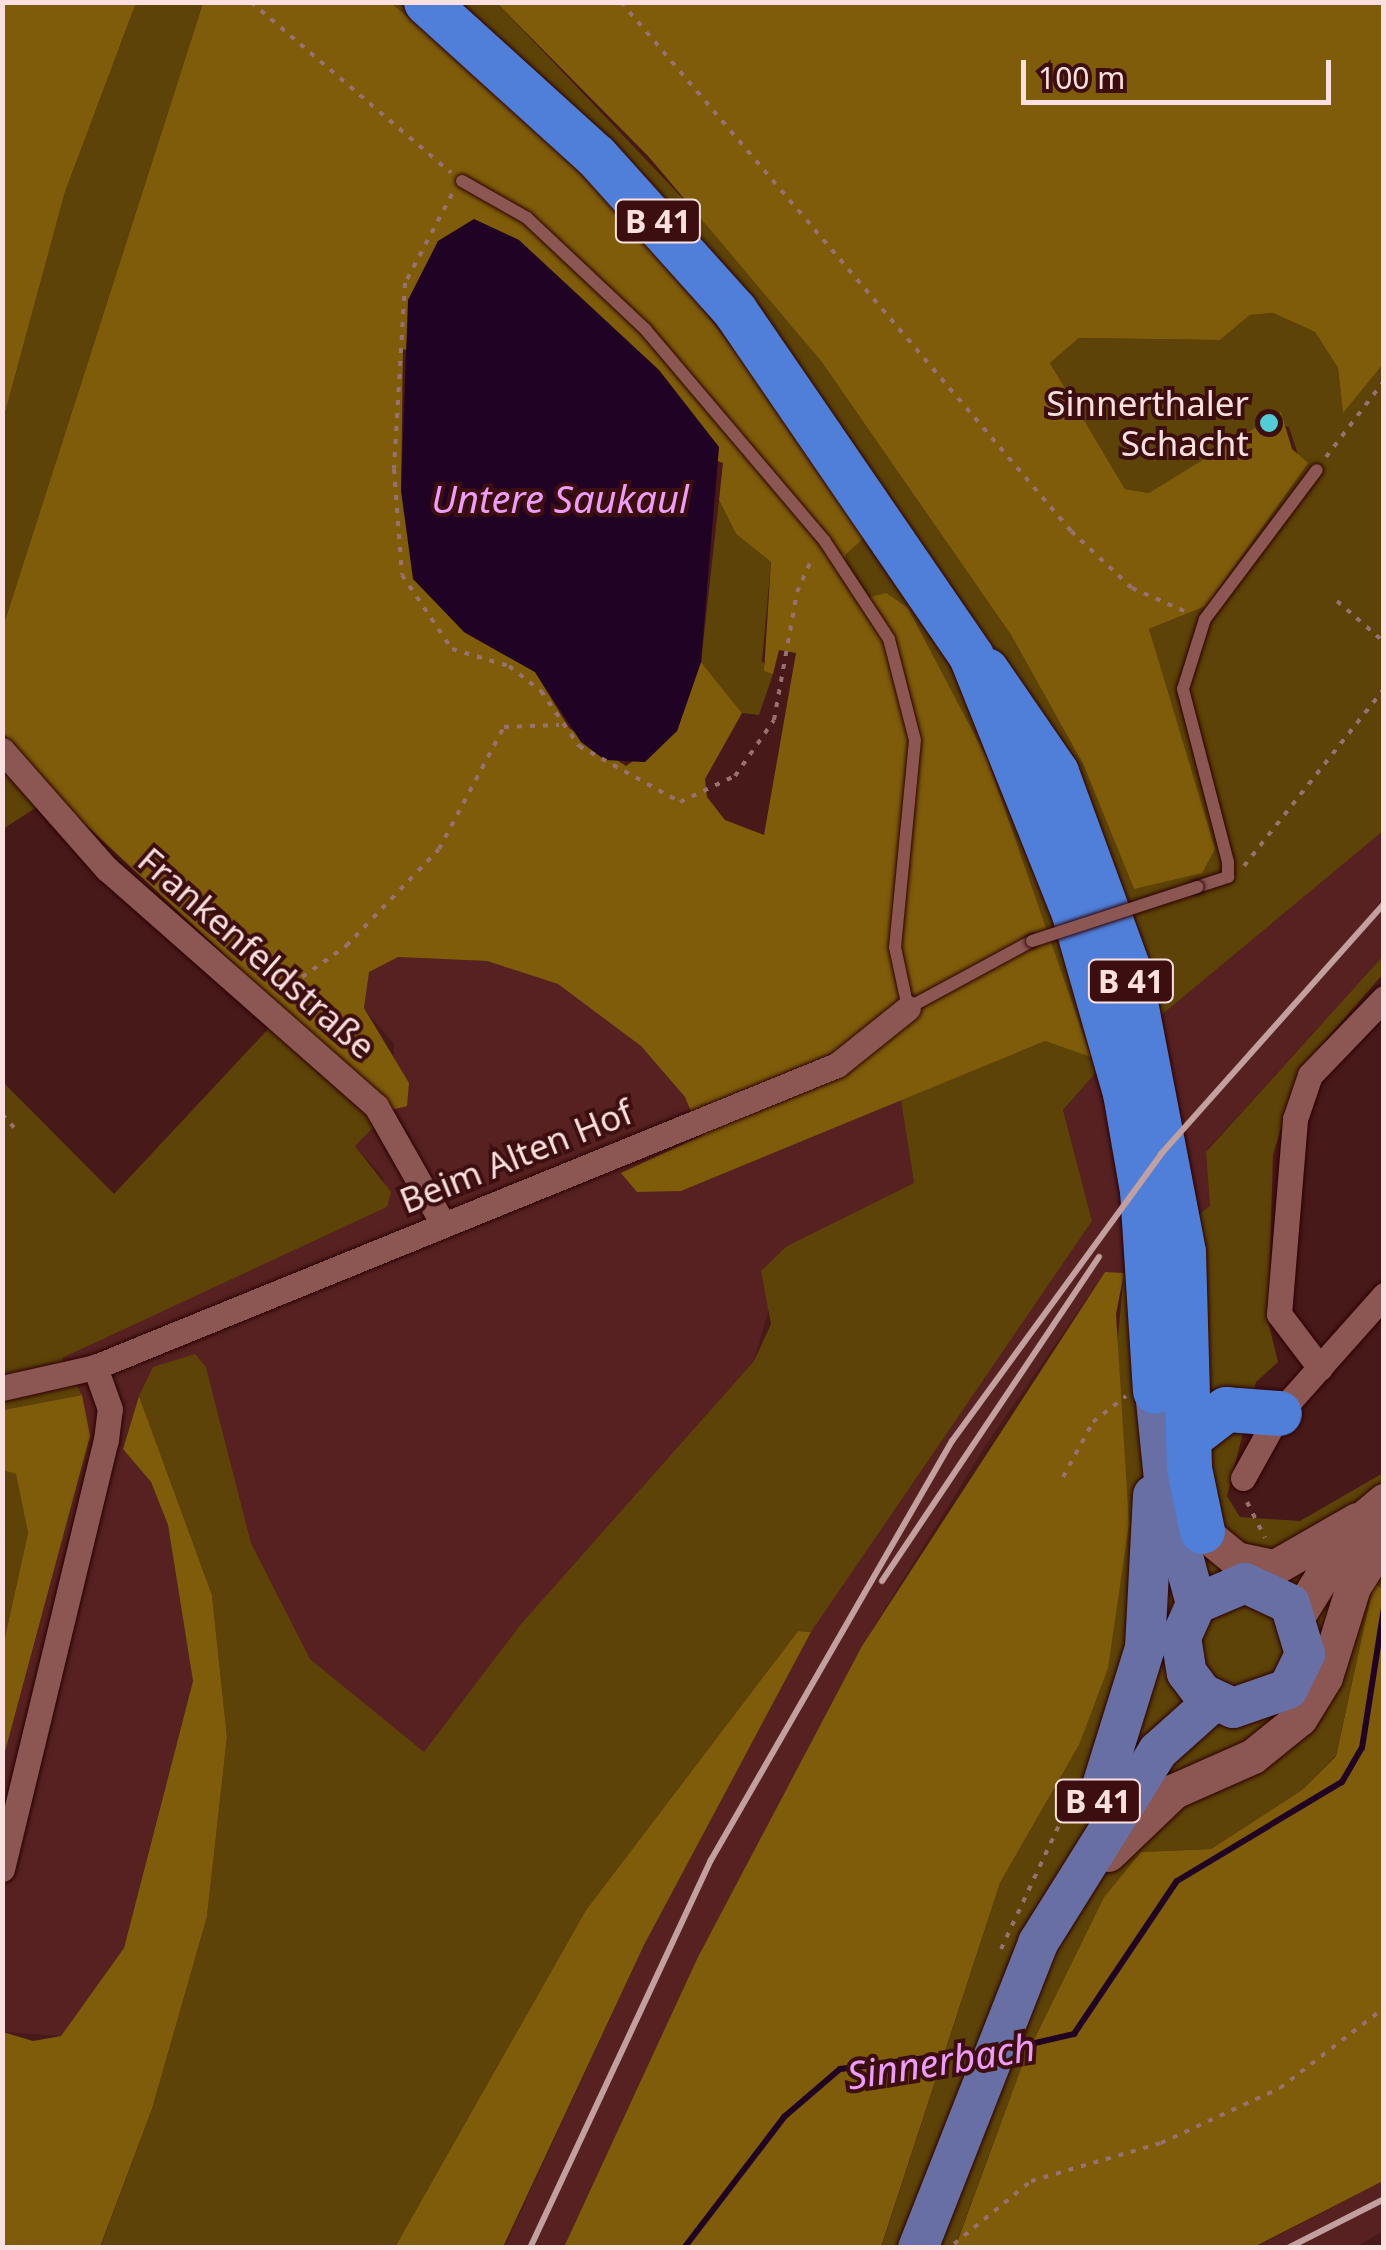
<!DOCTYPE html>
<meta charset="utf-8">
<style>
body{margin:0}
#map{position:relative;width:1386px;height:2250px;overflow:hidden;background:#481919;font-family:"Noto Sans",sans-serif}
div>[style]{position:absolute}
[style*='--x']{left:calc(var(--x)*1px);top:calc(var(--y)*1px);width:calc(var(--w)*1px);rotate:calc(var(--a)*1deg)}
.built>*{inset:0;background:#572121}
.green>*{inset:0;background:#5d4307}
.forest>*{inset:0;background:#7e5c0a}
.water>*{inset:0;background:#200324}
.stream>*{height:6px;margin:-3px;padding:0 3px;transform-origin:3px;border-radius:3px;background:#200324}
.path>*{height:4px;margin-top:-2px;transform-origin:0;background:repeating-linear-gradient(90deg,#987272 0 5px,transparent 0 13px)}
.roads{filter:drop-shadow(0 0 2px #2c0104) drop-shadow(0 0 2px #2c0104)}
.lane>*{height:12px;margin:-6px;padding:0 6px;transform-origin:6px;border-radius:6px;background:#8c5653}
.street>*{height:25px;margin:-12.5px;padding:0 12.5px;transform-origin:12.5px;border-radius:12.5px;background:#8c5653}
.secondary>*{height:35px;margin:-17.5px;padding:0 17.5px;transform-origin:17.5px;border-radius:17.5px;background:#8c5653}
.primary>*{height:40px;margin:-20px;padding:0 20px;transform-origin:20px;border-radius:20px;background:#686fa4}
.highway>*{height:45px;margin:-22.5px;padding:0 22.5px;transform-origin:22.5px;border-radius:22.5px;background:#507fda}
.rail>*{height:6px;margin:-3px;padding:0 3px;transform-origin:3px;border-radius:3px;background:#c1a09f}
.bridges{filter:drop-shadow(0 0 2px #2c0104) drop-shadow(0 0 2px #2c0104)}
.lane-bridge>*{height:12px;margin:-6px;padding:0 6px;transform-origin:6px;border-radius:6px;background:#8c5653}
.dots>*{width:28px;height:28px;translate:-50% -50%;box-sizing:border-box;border:5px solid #3d0e10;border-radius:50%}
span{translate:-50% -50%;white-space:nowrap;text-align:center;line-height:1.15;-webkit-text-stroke:8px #3d0e10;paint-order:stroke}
.shield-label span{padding:2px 8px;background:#3d0e10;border:2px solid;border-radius:8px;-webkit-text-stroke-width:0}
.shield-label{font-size:32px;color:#fbe0df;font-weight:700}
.poi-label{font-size:35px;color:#fbe0df}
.right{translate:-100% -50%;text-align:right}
.street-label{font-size:35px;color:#fbe0df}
.water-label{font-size:38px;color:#ee9cf9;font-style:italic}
.frame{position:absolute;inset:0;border:5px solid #fbe0df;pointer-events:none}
.scale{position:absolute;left:1021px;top:60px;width:310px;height:45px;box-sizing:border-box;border:5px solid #fbe0df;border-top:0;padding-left:12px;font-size:30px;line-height:35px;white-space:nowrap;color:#fbe0df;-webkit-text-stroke:8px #3d0e10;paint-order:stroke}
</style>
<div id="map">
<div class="built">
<i style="clip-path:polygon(1383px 831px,1383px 956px,1206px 1151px,1210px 1206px,1124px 1273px,1105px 1272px,984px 1448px,862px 1646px,698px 1957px,564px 2247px,504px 2248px,644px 1945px,811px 1632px,1092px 1221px,1063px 1110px,1106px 1061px)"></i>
<i style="clip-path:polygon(397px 957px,487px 961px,558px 984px,641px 1046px,685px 1097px,701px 1137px,671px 1154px,778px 1145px,901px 1100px,914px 1183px,787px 1246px,754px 1361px,521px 1624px,424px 1753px,310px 1659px,251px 1543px,206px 1367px,139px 1396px,123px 1449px,151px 1482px,168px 1525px,193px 1681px,124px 1948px,61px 2036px,3px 2032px,3px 1759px,90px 1436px,61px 1358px,387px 1207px,383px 1177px,355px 1146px,391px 1110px,394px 1044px,364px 1008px,368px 972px)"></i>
<i style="clip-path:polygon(1383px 2181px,1383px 2231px,1356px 2247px,1254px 2248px)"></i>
</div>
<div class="green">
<i style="clip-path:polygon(136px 3px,203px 3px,3px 627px,3px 420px,65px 192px)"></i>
<i style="clip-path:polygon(391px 3px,497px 3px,729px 247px,821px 361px,1011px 635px,1083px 764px,1134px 889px,1174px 719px,1149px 629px,1206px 606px,1299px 458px,1289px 427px,1260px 420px,1256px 435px,1149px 493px,1125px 489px,1050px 363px,1079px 338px,1220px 340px,1250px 315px,1273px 313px,1315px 332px,1338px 368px,1343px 411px,1383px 364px,1383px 831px,1106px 1061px,1063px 1110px,1092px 1221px,811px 1632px,798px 1631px,586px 1910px,395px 2247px,100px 2248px,152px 2109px,207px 1917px,227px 1737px,212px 1595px,139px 1396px,153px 1367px,195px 1354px,206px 1367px,251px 1543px,310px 1659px,424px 1752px,521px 1624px,754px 1361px,771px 1324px,761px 1271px,787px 1246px,914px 1183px,901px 1100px,1045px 1041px,1090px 1056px,987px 758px,908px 608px,859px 600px,844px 583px,851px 500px,624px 220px)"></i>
<i style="clip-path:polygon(719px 500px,736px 534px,771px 562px,762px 661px,773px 674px,759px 715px,742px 713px,701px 662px)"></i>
<i style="clip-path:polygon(2px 732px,51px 798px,3px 829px,2px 829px)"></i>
<i style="clip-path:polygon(1383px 956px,1383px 974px,1309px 1059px,1286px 1111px,1273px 1155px,1268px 1321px,1278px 1362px,1256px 1382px,1227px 1496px,1240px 1517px,1300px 1521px,1383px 1473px,1383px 1591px,1374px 1583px,1336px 1755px,1302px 1790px,1211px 1849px,1141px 1852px,1104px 1897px,1024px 2060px,955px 2247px,881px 2248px,1000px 1883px,1079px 1745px,1124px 1273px,1210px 1206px,1206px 1152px)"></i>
<i style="clip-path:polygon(286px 1010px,391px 1110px,355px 1146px,391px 1192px,387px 1207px,62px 1358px,82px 1395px,3px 1410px,2px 1081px,114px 1194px)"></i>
<i style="clip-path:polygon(3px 1470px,16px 1473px,28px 1533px,3px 1646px)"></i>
</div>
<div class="forest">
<i style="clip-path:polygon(3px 2px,136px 3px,65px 192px,3px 420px)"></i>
<i style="clip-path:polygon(evenodd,203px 3px,391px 3px,553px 141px,699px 305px,851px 500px,867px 535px,846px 554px,844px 583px,859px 600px,886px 593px,908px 608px,987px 758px,1091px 1057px,1045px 1041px,681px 1191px,637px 1192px,621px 1173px,701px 1136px,685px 1097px,641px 1046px,558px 984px,487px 961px,398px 957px,369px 972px,364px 1008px,409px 1083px,407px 1106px,391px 1110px,27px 770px,3px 732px,3px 627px,203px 3px,403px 349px,723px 463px,719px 500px,736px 534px,771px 562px,764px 671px,773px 674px,779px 650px,796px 653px,764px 835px,725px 820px,707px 797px,705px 779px,742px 713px,701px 662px,677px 731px,626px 766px,569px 728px,535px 672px,464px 632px,401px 491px,403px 349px)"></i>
<i style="clip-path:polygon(497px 3px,1383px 3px,1383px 364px,1343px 413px,1338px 368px,1315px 332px,1273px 313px,1250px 315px,1220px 340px,1079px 338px,1050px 363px,1125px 489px,1149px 493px,1281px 412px,1292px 449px,1308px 463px,1206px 606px,1149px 629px,1215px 849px,1202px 873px,1134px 889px,1083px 764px,1011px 635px,821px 361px,649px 157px)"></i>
<i style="clip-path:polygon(1105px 1272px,1124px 1273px,1116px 1314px,1129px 1524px,1108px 1668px,1079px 1745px,1000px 1883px,881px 2247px,564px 2247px,698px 1957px,862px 1646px)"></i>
<i style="clip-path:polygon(82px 1395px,90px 1436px,3px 1759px,3px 1646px,28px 1533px,16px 1474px,3px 1470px,3px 1410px)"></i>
<i style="clip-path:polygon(139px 1396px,212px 1595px,227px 1737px,207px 1917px,152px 2109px,100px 2247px,3px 2247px,3px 2032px,33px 2041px,61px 2036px,124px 1948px,193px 1681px,168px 1525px,151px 1482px,123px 1449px)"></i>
<i style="clip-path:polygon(1374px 1582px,1384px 1591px,1383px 2181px,1254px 2247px,955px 2248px,1024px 2060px,1104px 1897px,1141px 1852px,1211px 1849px,1302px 1790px,1336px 1756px)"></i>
<i style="clip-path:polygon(798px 1631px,811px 1632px,644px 1945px,503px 2247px,395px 2247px,586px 1910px)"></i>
</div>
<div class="water">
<i style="clip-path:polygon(474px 219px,519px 240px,659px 370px,719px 447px,701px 662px,677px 731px,645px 762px,605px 760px,581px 742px,535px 672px,464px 632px,413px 579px,401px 491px,408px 300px,438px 241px)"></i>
</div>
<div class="stream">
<i style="--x:1013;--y:2048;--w:63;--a:-12.9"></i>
<i style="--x:1074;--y:2034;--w:184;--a:-56.1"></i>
<i style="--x:1177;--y:1881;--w:192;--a:-31"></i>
<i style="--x:1342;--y:1782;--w:39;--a:-60"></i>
<i style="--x:1362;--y:1748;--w:143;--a:-81.1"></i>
<i style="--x:684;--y:2248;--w:165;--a:-52.6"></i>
<i style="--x:784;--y:2117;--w:74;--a:-40.6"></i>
<i style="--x:840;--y:2069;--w:142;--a:-7.3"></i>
</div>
<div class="path">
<i style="--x:251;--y:2;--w:263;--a:40.5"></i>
<i style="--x:621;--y:2;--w:695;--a:49.61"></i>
<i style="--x:1071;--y:531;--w:83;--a:43.1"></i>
<i style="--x:1132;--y:588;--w:64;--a:23.8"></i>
<i style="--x:452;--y:194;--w:101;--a:117.8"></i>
<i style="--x:405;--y:283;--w:186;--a:93.4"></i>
<i style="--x:394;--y:469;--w:106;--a:85.7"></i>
<i style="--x:402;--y:575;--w:89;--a:56"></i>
<i style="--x:452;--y:649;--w:59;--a:16.6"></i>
<i style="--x:509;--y:666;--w:41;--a:38"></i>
<i style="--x:541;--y:691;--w:67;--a:55.4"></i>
<i style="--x:579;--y:746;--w:115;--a:29"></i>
<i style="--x:680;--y:802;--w:61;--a:-25.3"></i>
<i style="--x:735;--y:776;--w:68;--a:-55.1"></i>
<i style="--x:774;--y:720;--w:130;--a:-79.8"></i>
<i style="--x:797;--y:592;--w:39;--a:-66"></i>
<i style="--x:1326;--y:457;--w:96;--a:-52.7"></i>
<i style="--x:1337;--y:601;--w:62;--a:41.1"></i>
<i style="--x:1244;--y:866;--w:226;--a:-51.7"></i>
<i style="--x:281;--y:992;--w:80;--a:-35.3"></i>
<i style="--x:346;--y:946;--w:134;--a:-46.2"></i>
<i style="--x:439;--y:849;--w:138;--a:-62"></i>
<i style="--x:504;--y:727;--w:55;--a:-2.1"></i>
<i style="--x:2;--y:1114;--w:25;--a:48"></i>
<i style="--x:1063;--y:1477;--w:63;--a:-61.4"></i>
<i style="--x:1093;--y:1422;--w:42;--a:-38.2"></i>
<i style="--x:1247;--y:1502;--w:40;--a:63.4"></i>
<i style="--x:1001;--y:1949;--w:156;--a:-64.9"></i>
<i style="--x:954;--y:2244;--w:99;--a:-39.3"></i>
<i style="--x:1031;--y:2181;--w:135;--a:-16.3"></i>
<i style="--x:1161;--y:2143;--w:131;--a:-24.8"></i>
<i style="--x:1280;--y:2088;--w:131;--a:-37.6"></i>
</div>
<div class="roads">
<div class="lane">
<i style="--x:462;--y:181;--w:75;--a:29.6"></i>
<i style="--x:527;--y:218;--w:162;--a:43.2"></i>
<i style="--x:645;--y:329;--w:277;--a:49.7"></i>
<i style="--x:824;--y:540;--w:118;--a:56.7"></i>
<i style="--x:889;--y:639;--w:104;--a:75.6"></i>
<i style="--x:915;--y:740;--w:208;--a:95.5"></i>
<i style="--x:895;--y:947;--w:62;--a:78"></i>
<i style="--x:908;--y:1008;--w:141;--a:-28.4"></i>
<i style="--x:1197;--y:887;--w:33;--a:-18"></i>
<i style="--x:1228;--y:877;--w:15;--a:-90"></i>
<i style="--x:1228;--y:862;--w:179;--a:-104.6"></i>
<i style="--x:1183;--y:689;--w:73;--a:-72.6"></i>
<i style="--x:1205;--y:619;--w:186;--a:-53.1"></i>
</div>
<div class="street">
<i style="--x:2;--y:750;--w:159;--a:48.6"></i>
<i style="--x:107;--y:869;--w:359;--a:41.4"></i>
<i style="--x:376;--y:1106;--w:136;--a:60.4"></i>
<i style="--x:1320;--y:1368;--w:68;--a:-127.2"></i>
<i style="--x:1279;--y:1314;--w:196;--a:-85.3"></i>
<i style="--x:1295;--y:1119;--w:46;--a:-71.2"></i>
<i style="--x:1310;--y:1075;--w:107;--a:-46.1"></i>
<i style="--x:2;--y:1388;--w:95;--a:-12.7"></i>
<i style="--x:95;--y:1367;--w:801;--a:-22.15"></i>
<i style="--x:837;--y:1065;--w:91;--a:-38.8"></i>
<i style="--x:1243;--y:1478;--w:74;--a:-61"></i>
<i style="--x:1279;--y:1413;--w:158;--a:-48.3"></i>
<i style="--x:2;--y:1869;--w:441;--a:-76.4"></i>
<i style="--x:106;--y:1440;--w:31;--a:-83"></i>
<i style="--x:110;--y:1409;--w:45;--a:-109.7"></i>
</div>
<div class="secondary">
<i style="--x:1202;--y:1531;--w:44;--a:39.5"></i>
<i style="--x:1236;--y:1559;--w:40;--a:12"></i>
<i style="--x:1275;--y:1567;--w:95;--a:-29.8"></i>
<i style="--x:1342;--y:1536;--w:55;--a:-39.8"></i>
<i style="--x:1298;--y:1615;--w:44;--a:-58.1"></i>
<i style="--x:1321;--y:1578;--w:65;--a:-38.8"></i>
<i style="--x:1108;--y:1854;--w:91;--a:-43.7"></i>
<i style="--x:1174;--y:1791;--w:86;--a:-23.9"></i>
<i style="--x:1253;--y:1756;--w:60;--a:-39"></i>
<i style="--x:1300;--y:1718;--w:48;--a:-58.6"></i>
<i style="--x:1325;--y:1677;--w:94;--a:-72.7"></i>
<i style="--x:1353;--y:1587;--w:58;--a:-57.7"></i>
</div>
<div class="primary">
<i style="--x:1155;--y:1391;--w:100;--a:84.2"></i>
<i style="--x:1165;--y:1490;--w:118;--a:74.8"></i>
<i style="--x:1196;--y:1604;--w:36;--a:114"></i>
<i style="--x:1181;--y:1637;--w:36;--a:81"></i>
<i style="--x:1187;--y:1673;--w:26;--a:53"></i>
<i style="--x:1203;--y:1694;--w:33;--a:25"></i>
<i style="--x:1233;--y:1708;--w:58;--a:-19.1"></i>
<i style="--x:1288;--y:1689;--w:39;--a:-64"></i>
<i style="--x:1305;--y:1654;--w:52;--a:-106.7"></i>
<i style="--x:1290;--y:1604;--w:50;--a:-155"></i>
<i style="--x:1245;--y:1583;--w:53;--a:156.8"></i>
<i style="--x:1097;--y:1802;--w:161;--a:-72.7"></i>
<i style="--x:1145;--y:1648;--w:153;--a:-87"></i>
<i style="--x:918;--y:2248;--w:328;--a:-68.5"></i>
<i style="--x:1038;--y:1943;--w:226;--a:-58"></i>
<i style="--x:1158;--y:1751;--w:75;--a:-41.8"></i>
</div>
<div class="highway">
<i style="--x:426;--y:2;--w:229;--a:42.2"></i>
<i style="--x:596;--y:156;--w:208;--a:48.1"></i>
<i style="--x:735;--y:311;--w:418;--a:55.6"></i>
<i style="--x:971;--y:656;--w:278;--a:68.2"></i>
<i style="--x:1074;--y:914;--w:186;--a:74.1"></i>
<i style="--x:1125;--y:1093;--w:98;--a:80.1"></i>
<i style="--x:1142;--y:1190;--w:201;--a:86.3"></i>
<i style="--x:986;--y:670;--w:124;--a:55.5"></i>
<i style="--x:1056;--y:772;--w:212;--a:69.9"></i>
<i style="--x:1129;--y:971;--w:286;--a:79.1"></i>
<i style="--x:1183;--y:1252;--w:216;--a:88.4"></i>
<i style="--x:1189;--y:1468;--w:64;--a:78.3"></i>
<i style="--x:1188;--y:1438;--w:48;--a:-37.3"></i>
<i style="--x:1226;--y:1409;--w:53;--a:4.3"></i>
</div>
</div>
<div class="rail">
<i style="--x:882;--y:1581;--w:390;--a:-56.2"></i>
<i style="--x:530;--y:2248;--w:428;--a:-65"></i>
<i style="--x:711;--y:1860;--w:483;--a:-60.1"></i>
<i style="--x:952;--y:1441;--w:355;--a:-53.9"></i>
<i style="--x:1161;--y:1154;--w:335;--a:-48.3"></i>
<i style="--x:1288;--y:2248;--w:108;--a:-27"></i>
</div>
<div class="bridges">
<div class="lane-bridge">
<i style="--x:1032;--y:941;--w:174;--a:-18.1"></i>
</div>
</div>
<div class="dots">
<i style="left:1269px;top:423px;background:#52ccd5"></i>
</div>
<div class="shield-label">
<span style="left:658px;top:221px">B 41</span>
<span style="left:1131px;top:981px">B 41</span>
<span style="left:1098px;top:1801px">B 41</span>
</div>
<div class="poi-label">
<span class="right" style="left:1249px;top:423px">Sinnerthaler<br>Schacht</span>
</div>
<div class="street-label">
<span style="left:257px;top:953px;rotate:41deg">Frankenfeldstraße</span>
<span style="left:516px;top:1156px;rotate:-22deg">Beim Alten Hof</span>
</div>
<div class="water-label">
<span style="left:560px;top:499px">Untere Saukaul</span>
<span style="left:941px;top:2061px;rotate:-9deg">Sinnerbach</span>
</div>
<div class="frame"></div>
<div class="scale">100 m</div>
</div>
